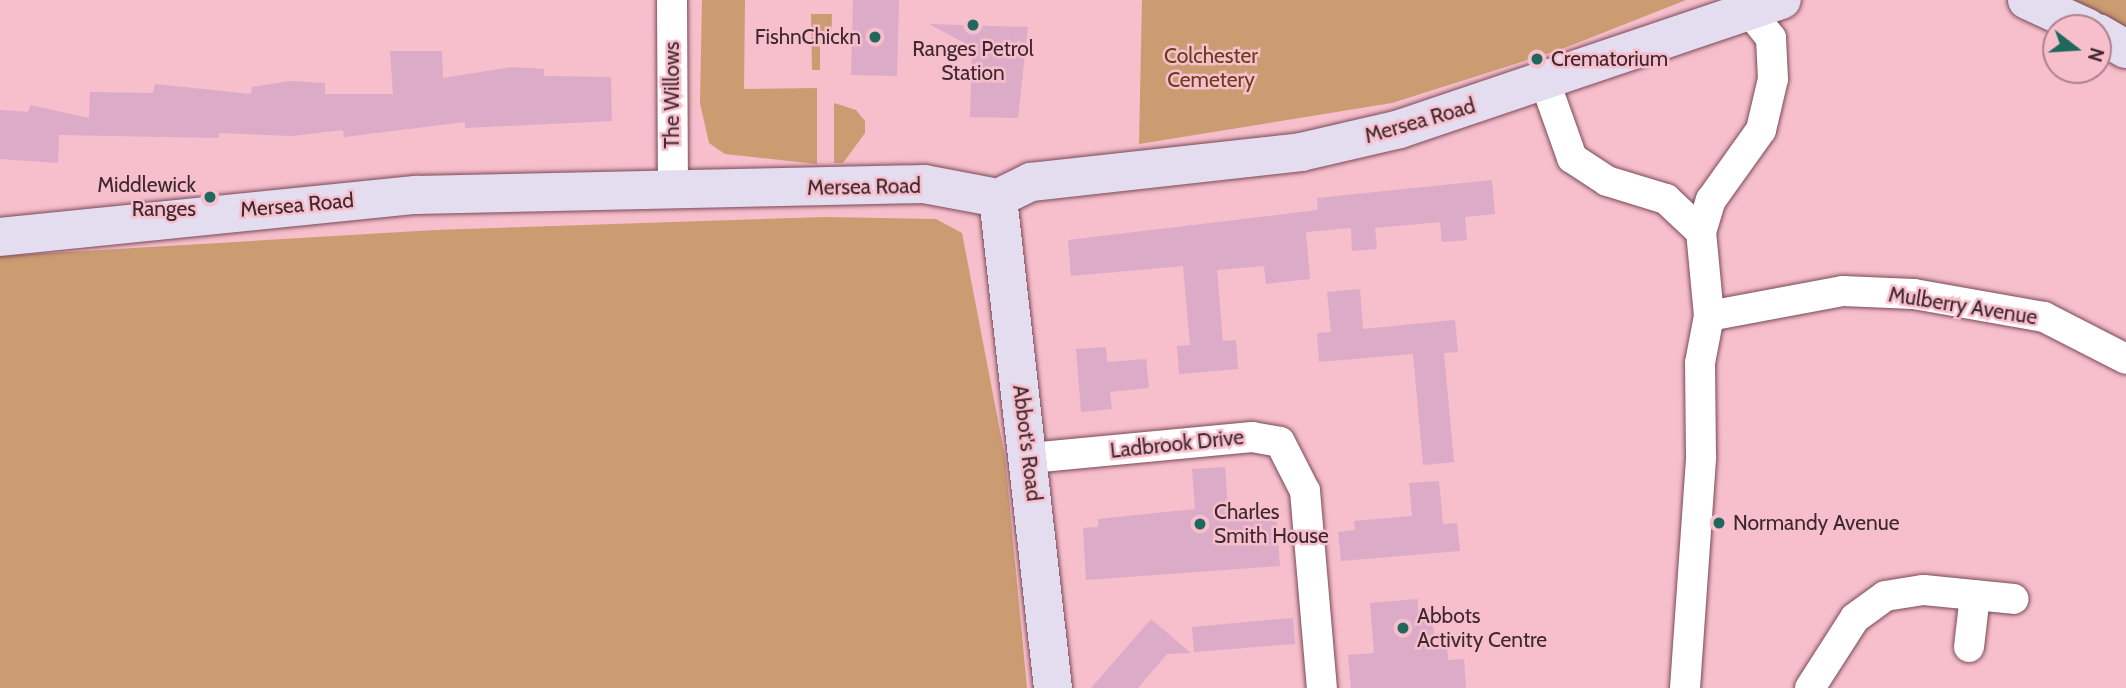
<!DOCTYPE html>
<style>
body{margin:0}
#map{position:relative;width:2126px;height:688px;overflow:hidden;background:#f7becc;font-family:Cabin,sans-serif}
div>[style]{position:absolute}
[style*='--x']{left:calc(var(--x)*1px);top:calc(var(--y)*1px);width:calc(var(--w)*1px);rotate:calc(var(--a)*1deg)}
.green>*{inset:0;background:#cb9b72}
.building>*{inset:0;background:#dbabc8}
.roads{filter:drop-shadow(0 0 2px #7a4a57) drop-shadow(0 0 2px #7a4a57)}
.street>*{height:30px;margin:-15px;padding:0 15px;transform-origin:15px;border-radius:15px;background:#fff}
.secondary>*{height:38px;margin:-19px;padding:0 19px;transform-origin:19px;border-radius:19px;background:#e4ddef}
.dots>*{width:19px;height:19px;translate:-50% -50%;box-sizing:border-box;border:4px solid #f7becc;border-radius:50%}
span{translate:-50% -50%;white-space:nowrap;text-align:center;line-height:1.15;-webkit-text-stroke:5px #f7becc;paint-order:stroke}
.poi-label{font-size:21px;color:#3e282e}
.right{translate:-100% -50%;text-align:right}
.left{translate:0 -50%;text-align:left}
.park-label{font-size:21px;color:#673e17}
.street-label{font-size:21px;color:#3e282e}
.north{position:absolute;left:2042px;top:14px;width:70px;height:70px;box-sizing:border-box;background:#f7becc;border:2px solid #ad828d;border-radius:50%;rotate:107deg;font-size:19px;font-weight:700;line-height:28px;text-align:center;color:#3e282e}
.north::after{content:'';display:block;margin:auto;width:24px;height:32px;background:#20685d;clip-path:polygon(50% 0,100% 100%,50% 72%,0 100%)}
</style>
<div id="map">
<div class="green">
<i style="clip-path:polygon(702px 0,745px 0,744px 89px,817px 88px,817px 164px,725px 154px,709px 143px,700px 103px)"></i>
<i style="clip-path:polygon(1142px 0,1686px 0,1562px 49px,1392px 103px,1139px 144px)"></i>
<i style="clip-path:polygon(2061px 0,2126px 0,2126px 37px)"></i>
<i style="clip-path:polygon(811px 14px,832px 14px,831px 45px,820px 45px,820px 70px,812px 70px)"></i>
<i style="clip-path:polygon(834px 103px,856px 110px,865px 121px,865px 133px,843px 163px,834px 163px)"></i>
<i style="clip-path:polygon(825px 217px,936px 219px,962px 233px,1005px 457px,1027px 688px,0 688px,0 256px,435px 230px)"></i>
</div>
<div class="building">
<i style="clip-path:polygon(853px 0,899px 0,897px 76px,851px 75px)"></i>
<i style="clip-path:polygon(929px 24px,1028px 27px,1018px 118px,970px 117px,972px 47px)"></i>
<i style="clip-path:polygon(390px 51px,442px 51px,443px 78px,511px 67px,544px 69px,544px 76px,611px 77px,612px 121px,465px 128px,465px 122px,344px 137px,343px 130px,291px 136px,219px 133px,219px 138px,59px 135px,58px 163px,0 159px,0 110px,28px 112px,30px 105px,89px 118px,90px 92px,153px 93px,155px 84px,251px 94px,252px 87px,290px 81px,325px 83px,325px 94px,393px 94px)"></i>
<i style="clip-path:polygon(1492px 180px,1495px 214px,1465px 217px,1467px 240px,1442px 242px,1440px 222px,1375px 228px,1377px 249px,1352px 251px,1351px 228px,1306px 232px,1310px 279px,1266px 284px,1264px 266px,1217px 270px,1223px 341px,1236px 340px,1238px 369px,1179px 374px,1177px 346px,1190px 345px,1183px 266px,1071px 276px,1068px 240px,1318px 210px,1317px 198px)"></i>
<i style="clip-path:polygon(1360px 289px,1363px 329px,1455px 320px,1458px 352px,1444px 353px,1454px 462px,1423px 465px,1413px 354px,1319px 362px,1317px 333px,1331px 332px,1327px 292px)"></i>
<i style="clip-path:polygon(1106px 347px,1107px 362px,1146px 359px,1149px 388px,1110px 392px,1112px 409px,1081px 412px,1076px 349px)"></i>
<i style="clip-path:polygon(1225px 467px,1228px 509px,1262px 506px,1263px 516px,1276px 515px,1280px 566px,1086px 580px,1083px 528px,1098px 527px,1098px 519px,1195px 509px,1192px 469px)"></i>
<i style="clip-path:polygon(1439px 481px,1443px 524px,1457px 523px,1460px 551px,1341px 561px,1338px 532px,1355px 530px,1354px 521px,1412px 516px,1409px 483px)"></i>
<i style="clip-path:polygon(1418px 599px,1418px 610px,1432px 609px,1435px 648px,1447px 646px,1448px 660px,1464px 659px,1466px 688px,1351px 688px,1348px 655px,1374px 653px,1370px 603px)"></i>
<i style="clip-path:polygon(1293px 618px,1295px 644px,1194px 652px,1192px 627px)"></i>
<i style="clip-path:polygon(1151px 619px,1191px 653px,1167px 654px,1138px 688px,1091px 688px)"></i>
</div>
<div class="roads">
<div class="street">
<i style="--x:672;--y:0;--w:190;--a:89.7"></i>
<i style="--x:1545;--y:82;--w:81;--a:70.4"></i>
<i style="--x:1572;--y:158;--w:42;--a:33.3"></i>
<i style="--x:1607;--y:181;--w:62;--a:17"></i>
<i style="--x:1666;--y:199;--w:48;--a:43.3"></i>
<i style="--x:1709;--y:316;--w:136;--a:-10.6"></i>
<i style="--x:1843;--y:291;--w:71;--a:2.4"></i>
<i style="--x:1914;--y:294;--w:132;--a:10"></i>
<i style="--x:2044;--y:317;--w:92;--a:27.1"></i>
<i style="--x:1030;--y:458;--w:223;--a:-5.4"></i>
<i style="--x:1252;--y:437;--w:28;--a:10"></i>
<i style="--x:1280;--y:442;--w:55;--a:63"></i>
<i style="--x:1305;--y:491;--w:198;--a:85.1"></i>
<i style="--x:1969;--y:647;--w:52;--a:-83.4"></i>
<i style="--x:1685;--y:688;--w:232;--a:-86"></i>
<i style="--x:1701;--y:457;--w:94;--a:-90.6"></i>
<i style="--x:1700;--y:363;--w:48;--a:-79.2"></i>
<i style="--x:1709;--y:316;--w:84;--a:-95.4"></i>
<i style="--x:1701;--y:232;--w:34;--a:-73"></i>
<i style="--x:1711;--y:200;--w:86;--a:-54.5"></i>
<i style="--x:1761;--y:130;--w:52;--a:-76.8"></i>
<i style="--x:1773;--y:79;--w:41;--a:-92.8"></i>
<i style="--x:1771;--y:38;--w:40;--a:-129"></i>
<i style="--x:1810;--y:688;--w:83;--a:-57.3"></i>
<i style="--x:1855;--y:618;--w:37;--a:-36"></i>
<i style="--x:1885;--y:596;--w:39;--a:-9"></i>
<i style="--x:1924;--y:590;--w:90;--a:5.7"></i>
</div>
<div class="secondary">
<i style="--x:2027;--y:0;--w:67;--a:24.7"></i>
<i style="--x:2098;--y:33;--w:32;--a:30"></i>
<i style="--x:998;--y:198;--w:493;--a:83.6"></i>
<i style="--x:0;--y:237;--w:418;--a:-5.8"></i>
<i style="--x:416;--y:195;--w:508;--a:-1.24"></i>
<i style="--x:924;--y:184;--w:75;--a:10.7"></i>
<i style="--x:998;--y:198;--w:37;--a:-26"></i>
<i style="--x:1031;--y:182;--w:272;--a:-6.3"></i>
<i style="--x:1301;--y:152;--w:102;--a:-13.1"></i>
<i style="--x:1400;--y:129;--w:403;--a:-18.7"></i>
</div>
</div>
<div class="dots">
<i style="left:973px;top:25px;background:#20685d"></i>
<i style="left:875px;top:37px;background:#20685d"></i>
<i style="left:1537px;top:59px;background:#20685d"></i>
<i style="left:210px;top:197px;background:#20685d"></i>
<i style="left:1719px;top:523px;background:#20685d"></i>
<i style="left:1200px;top:524px;background:#20685d"></i>
<i style="left:1403px;top:628px;background:#20685d"></i>
</div>
<div class="poi-label">
<span class="right" style="left:861px;top:37px">FishnChickn</span>
<span style="left:973px;top:61px">Ranges Petrol<br>Station</span>
<span class="left" style="left:1551px;top:59px">Crematorium</span>
<span class="right" style="left:196px;top:197px">Middlewick<br>Ranges</span>
<span class="left" style="left:1214px;top:524px">Charles<br>Smith House</span>
<span class="left" style="left:1733px;top:523px">Normandy Avenue</span>
<span class="left" style="left:1417px;top:628px">Abbots<br>Activity Centre</span>
</div>
<div class="park-label">
<span style="left:1211px;top:68px">Colchester<br>Cemetery</span>
</div>
<div class="street-label">
<span style="left:672px;top:95px;rotate:-90deg">The Willows</span>
<span style="left:1420px;top:121px;rotate:-16deg">Mersea Road</span>
<span style="left:864px;top:187px;rotate:-1deg">Mersea Road</span>
<span style="left:297px;top:205px;rotate:-5deg">Mersea Road</span>
<span style="left:1963px;top:306px;rotate:9deg">Mulberry Avenue</span>
<span style="left:1027px;top:443px;rotate:83deg">Abbot's Road</span>
<span style="left:1177px;top:444px;rotate:-6deg">Ladbrook Drive</span>
</div>
<div class="north">N</div>
</div>
